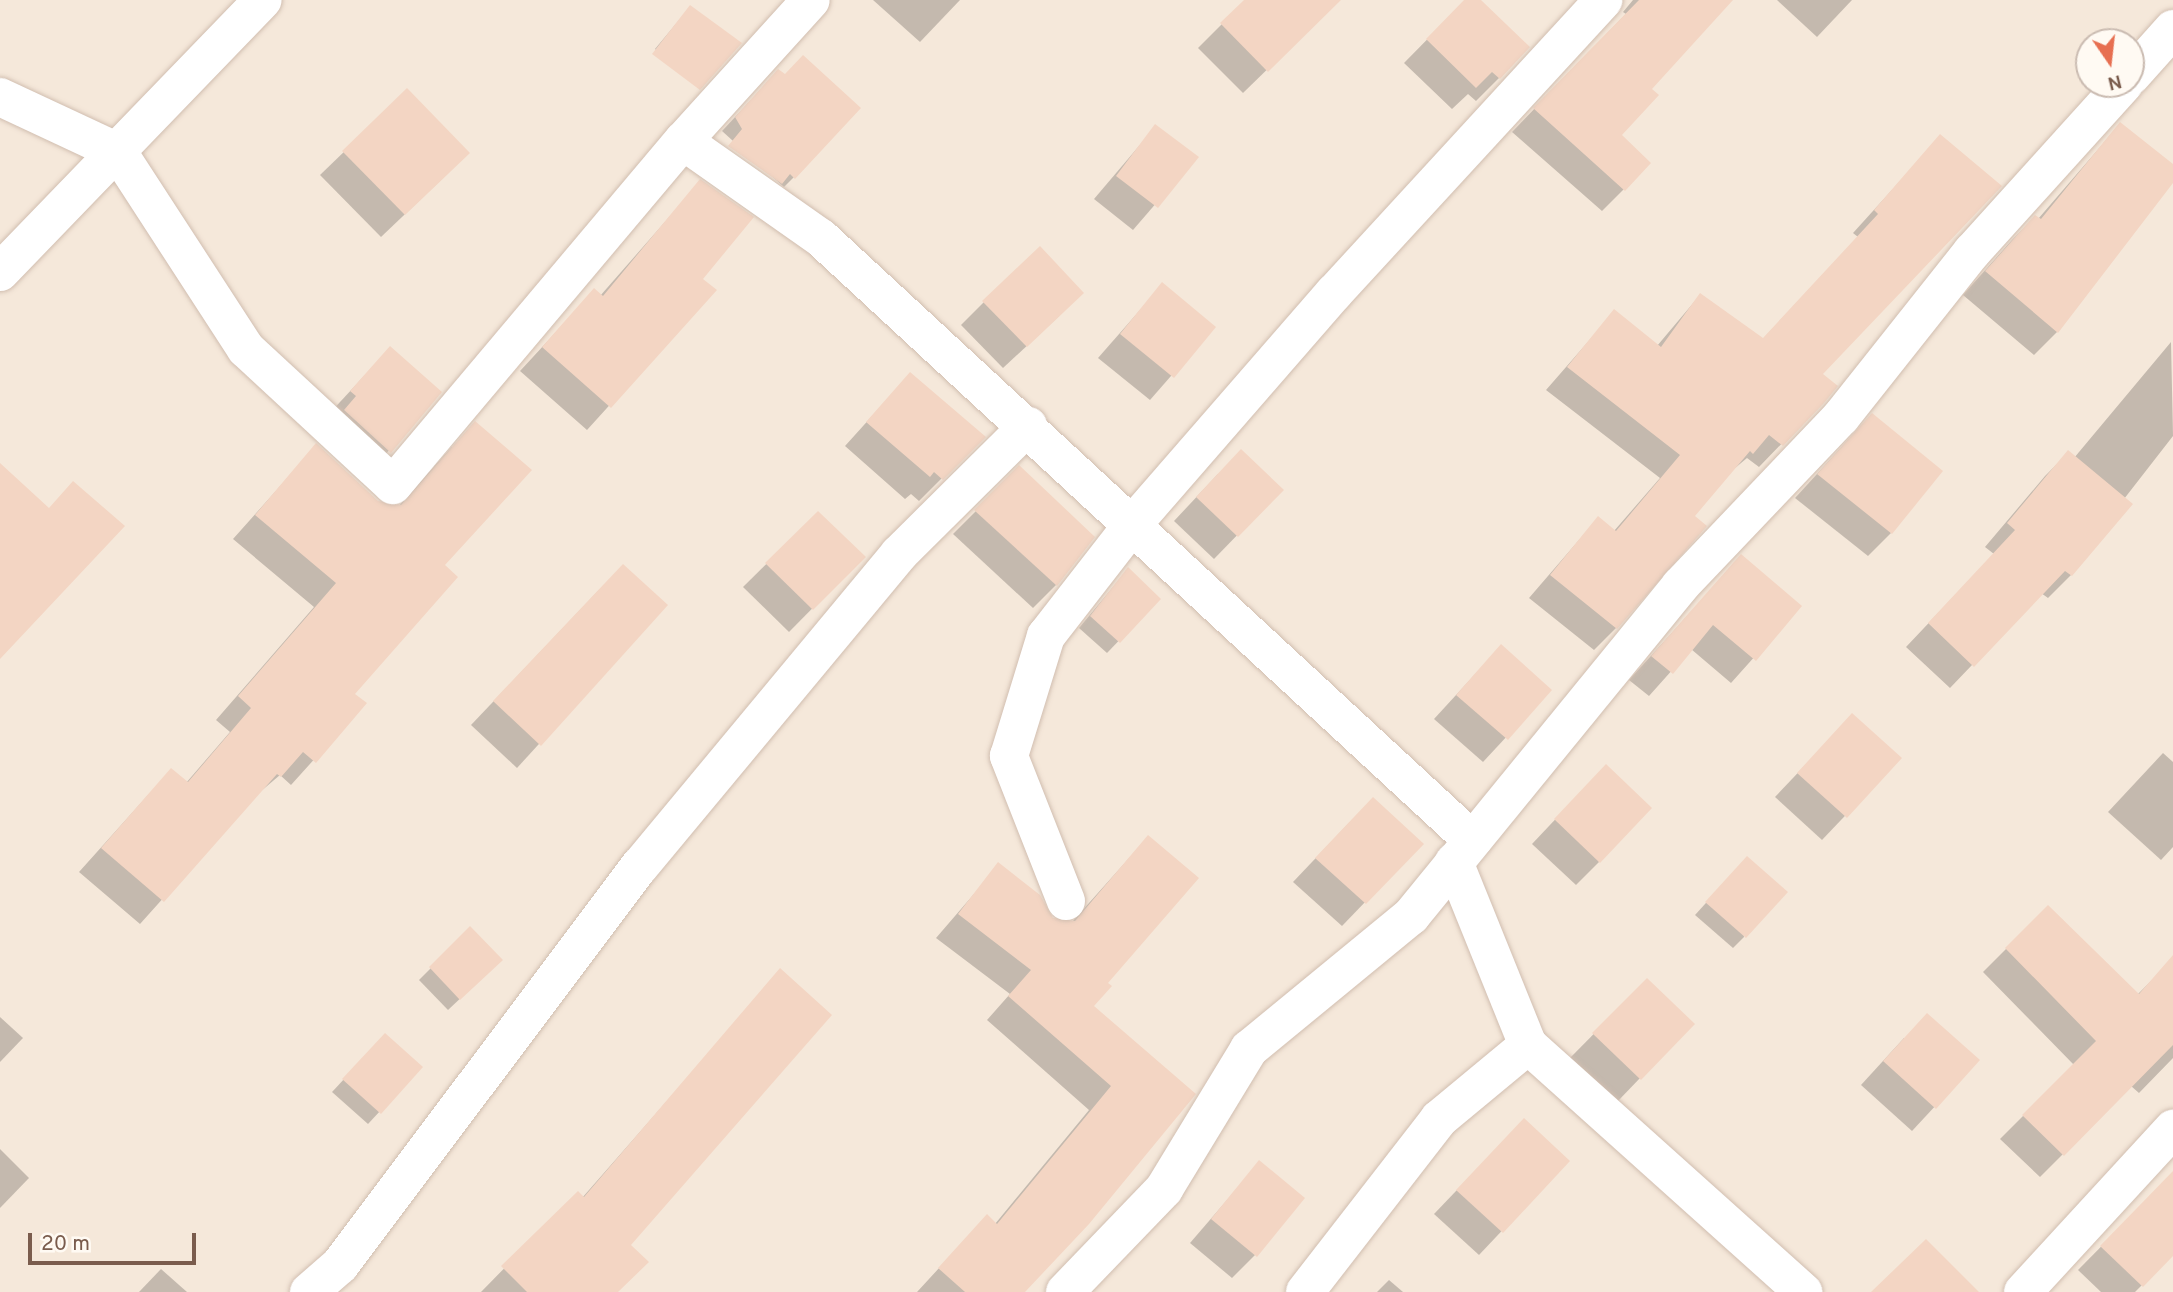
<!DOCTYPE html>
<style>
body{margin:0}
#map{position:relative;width:2173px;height:1292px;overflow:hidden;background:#fdf6ec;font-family:Overpass,sans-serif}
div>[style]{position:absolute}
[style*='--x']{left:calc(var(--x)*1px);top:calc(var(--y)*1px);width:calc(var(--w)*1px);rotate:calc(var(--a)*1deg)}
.residential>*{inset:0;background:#f5e8da}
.shadow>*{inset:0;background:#0003}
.building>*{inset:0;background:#f3d5c3}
.roads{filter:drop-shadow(0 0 2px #d1beb0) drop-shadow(0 0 2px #d1beb0)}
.minor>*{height:38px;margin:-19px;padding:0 19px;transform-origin:19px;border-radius:19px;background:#fff}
span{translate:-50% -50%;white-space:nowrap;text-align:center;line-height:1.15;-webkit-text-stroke:6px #fffaf3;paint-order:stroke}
.north{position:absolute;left:2075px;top:28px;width:70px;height:70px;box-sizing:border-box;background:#fffaf3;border:2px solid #cabbb1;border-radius:50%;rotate:166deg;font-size:19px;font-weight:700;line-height:28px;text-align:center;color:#7a5c4d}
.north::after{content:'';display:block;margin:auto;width:24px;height:32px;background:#e76f51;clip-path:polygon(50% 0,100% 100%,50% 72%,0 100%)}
.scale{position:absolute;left:28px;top:1233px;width:168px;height:32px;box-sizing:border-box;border:4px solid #7a5c4d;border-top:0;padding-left:9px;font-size:21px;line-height:24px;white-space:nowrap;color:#7a5c4d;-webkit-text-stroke:5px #fffaf3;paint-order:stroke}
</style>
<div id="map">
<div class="residential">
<i style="clip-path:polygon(evenodd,0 0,2173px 0,2173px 1292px,0 1292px,0 0,2089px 42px,2131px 42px,2131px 84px,2089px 84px,2089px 42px)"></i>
</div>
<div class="shadow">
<i style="clip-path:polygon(873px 0,960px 0,920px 42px)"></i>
<i style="clip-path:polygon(1246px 0,1321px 0,1329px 9px,1243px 93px,1198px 48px)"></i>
<i style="clip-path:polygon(1466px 0,1479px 0,1499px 78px,1476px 101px,1468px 94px,1452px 109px,1404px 63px)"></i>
<i style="clip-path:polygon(1633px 0,1730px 0,1650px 89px,1619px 135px,1624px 189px,1602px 211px,1512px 132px,1626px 14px,1623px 12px)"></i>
<i style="clip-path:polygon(1777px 0,1852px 0,1817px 37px)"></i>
<i style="clip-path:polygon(690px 7px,698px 88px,655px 49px)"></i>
<i style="clip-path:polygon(778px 71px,807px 164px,784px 187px,722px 131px)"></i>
<i style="clip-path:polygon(407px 91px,445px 176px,381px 237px,320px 175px)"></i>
<i style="clip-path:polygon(2120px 124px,2173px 166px,2173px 181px,2057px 332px,2034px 355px,1963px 295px,2012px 240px,2035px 217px,2038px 219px)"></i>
<i style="clip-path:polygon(1156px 126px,1196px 157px,1133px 230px,1094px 199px)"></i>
<i style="clip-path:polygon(1940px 137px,1820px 374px,1823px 401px,1759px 467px,1747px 458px,1728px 474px,1692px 516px,1616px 628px,1594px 650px,1529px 598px,1598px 518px,1614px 531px,1660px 478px,1546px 390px,1614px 312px,1657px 346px,1700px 295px,1762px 340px,1858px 237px,1853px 233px)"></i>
<i style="clip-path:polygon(700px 182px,701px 279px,714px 290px,587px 430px,520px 371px,594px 291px,600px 296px)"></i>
<i style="clip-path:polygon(1162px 285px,1213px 328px,1150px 400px,1098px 358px)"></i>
<i style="clip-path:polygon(984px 302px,1059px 316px,1003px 368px,961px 325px)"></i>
<i style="clip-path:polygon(2171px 342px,2173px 436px,2124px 499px,2130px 504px,2071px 575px,2048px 598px,2041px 593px,1950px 688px,1906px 647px,1994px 554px,1985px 547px,2045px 476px,2068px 453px,2074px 458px)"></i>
<i style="clip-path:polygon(390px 348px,440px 393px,367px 475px,328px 415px)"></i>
<i style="clip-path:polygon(910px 374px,983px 437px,919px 501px,911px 494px,905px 499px,845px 446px)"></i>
<i style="clip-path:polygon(1849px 439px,1891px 533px,1868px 556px,1795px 498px)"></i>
<i style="clip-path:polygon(316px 446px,377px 503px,398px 507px,452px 447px,442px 565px,352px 694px,364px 704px,291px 785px,280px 775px,254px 797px,140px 924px,79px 872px,149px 794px,186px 783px,230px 732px,216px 720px,314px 607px,233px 539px)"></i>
<i style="clip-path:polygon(1019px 468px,1056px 585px,1033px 608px,953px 534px)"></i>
<i style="clip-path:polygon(1218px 474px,1281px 490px,1214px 559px,1174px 521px)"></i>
<i style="clip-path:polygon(818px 513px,863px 557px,789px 632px,743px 587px)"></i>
<i style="clip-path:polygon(1741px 557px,1800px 606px,1731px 683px,1691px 649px,1649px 696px,1629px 680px)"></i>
<i style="clip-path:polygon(1128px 569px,1159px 599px,1107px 653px,1079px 628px)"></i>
<i style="clip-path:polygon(600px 589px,666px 605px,517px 768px,471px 725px)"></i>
<i style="clip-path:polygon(1479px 670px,1550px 690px,1483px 762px,1434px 719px)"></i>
<i style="clip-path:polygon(1830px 739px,1900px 758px,1822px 840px,1775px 797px)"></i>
<i style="clip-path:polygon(2163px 753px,2173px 762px,2173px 847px,2161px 860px,2108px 812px)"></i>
<i style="clip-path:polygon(1583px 790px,1599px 862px,1576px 885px,1532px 844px)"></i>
<i style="clip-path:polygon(1350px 822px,1421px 844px,1342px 926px,1293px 882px)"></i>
<i style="clip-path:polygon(1148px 837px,1106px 983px,1091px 1007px,1194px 1094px,1021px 1292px,917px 1292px,987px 1216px,995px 1224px,1089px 1110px,987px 1020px,1010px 994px,936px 938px,999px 865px,1052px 920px,1072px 922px)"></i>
<i style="clip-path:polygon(1736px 870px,1744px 937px,1733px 948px,1695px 915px)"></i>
<i style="clip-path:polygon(2048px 907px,2137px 995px,2162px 970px,2173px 979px,2173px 1058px,2139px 1093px,2131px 1086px,2040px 1177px,2000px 1139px,2074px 1065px,1983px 972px)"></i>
<i style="clip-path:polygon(470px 929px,501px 960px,448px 1010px,419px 980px)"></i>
<i style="clip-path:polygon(781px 971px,629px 1245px,616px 1292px,481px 1292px,578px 1193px,582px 1198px)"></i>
<i style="clip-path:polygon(1647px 980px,1692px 1024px,1617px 1102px,1570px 1058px)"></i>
<i style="clip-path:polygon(0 1017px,23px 1038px,0 1062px)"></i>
<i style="clip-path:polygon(1904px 1038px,1978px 1060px,1912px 1131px,1861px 1085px)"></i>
<i style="clip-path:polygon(374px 1047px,421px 1067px,368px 1124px,332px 1092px)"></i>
<i style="clip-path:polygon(1501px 1144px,1568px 1161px,1479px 1255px,1434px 1214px)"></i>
<i style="clip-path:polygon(0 1149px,29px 1178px,0 1208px)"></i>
<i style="clip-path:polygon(1259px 1163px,1255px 1255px,1232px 1278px,1190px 1243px)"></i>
<i style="clip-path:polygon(2153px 1194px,2173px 1213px,2173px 1254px,2135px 1292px,2101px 1292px,2078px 1270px)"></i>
<i style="clip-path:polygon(161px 1269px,187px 1292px,139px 1292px)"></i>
<i style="clip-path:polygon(1389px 1280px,1403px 1292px,1377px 1292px)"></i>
</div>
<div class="building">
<i style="clip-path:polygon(1244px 0,1341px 0,1268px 72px,1220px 23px)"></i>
<i style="clip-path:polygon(1464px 0,1481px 0,1530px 47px,1500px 79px,1492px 72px,1476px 88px,1426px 39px)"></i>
<i style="clip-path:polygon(1639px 0,1733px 0,1652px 89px,1659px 95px,1622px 135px,1651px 163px,1625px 191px,1533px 108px)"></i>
<i style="clip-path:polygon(690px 5px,742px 43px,700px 90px,652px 54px)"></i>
<i style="clip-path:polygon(803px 55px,861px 108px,795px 179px,790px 174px,782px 184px,728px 146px,742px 129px,735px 117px,778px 69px,785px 74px)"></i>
<i style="clip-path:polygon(407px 88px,470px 153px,405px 215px,342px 151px)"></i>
<i style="clip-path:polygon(2120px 122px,2173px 164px,2173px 183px,2058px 333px,1985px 271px,2035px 215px,2041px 219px)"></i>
<i style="clip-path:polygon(1155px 124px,1199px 157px,1158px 208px,1116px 176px)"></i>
<i style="clip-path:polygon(1940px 134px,2002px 186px,1823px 374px,1838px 386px,1824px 403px,1783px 446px,1769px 435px,1753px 454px,1750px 451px,1695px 516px,1707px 526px,1617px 629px,1550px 575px,1598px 516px,1616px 531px,1680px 455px,1567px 367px,1614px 309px,1661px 347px,1700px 293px,1763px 338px,1878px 214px,1874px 210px)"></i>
<i style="clip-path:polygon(700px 179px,754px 217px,703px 279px,717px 290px,611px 408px,542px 347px,594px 288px,603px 296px)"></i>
<i style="clip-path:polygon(1040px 246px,1084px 293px,1027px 347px,982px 301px)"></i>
<i style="clip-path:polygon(1162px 282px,1216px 327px,1174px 378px,1120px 334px)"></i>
<i style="clip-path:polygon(390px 346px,442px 392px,391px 453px,344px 410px,356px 396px,350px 391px)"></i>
<i style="clip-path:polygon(910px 372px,986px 437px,943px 480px,934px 472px,930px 477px,866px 422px)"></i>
<i style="clip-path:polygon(1872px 413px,1943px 471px,1892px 534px,1817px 474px)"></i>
<i style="clip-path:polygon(475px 421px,532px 470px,445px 565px,458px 577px,355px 694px,367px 703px,316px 763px,303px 752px,281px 777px,277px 774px,164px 902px,101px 848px,171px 768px,188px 782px,251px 708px,238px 696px,336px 583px,255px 515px,316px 443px,378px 501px,401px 505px)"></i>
<i style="clip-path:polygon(1241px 449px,1284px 490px,1238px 537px,1196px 497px)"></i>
<i style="clip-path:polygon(2068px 450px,2133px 504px,2072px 576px,2065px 571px,1974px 667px,1928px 623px,2015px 530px,2007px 523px)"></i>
<i style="clip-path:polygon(0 463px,49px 508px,73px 481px,125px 526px,0 659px)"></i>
<i style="clip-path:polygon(1019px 465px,1095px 537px,1057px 586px,974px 510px)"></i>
<i style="clip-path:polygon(818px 511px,866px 557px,813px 610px,765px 563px)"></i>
<i style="clip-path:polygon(1741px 554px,1802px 606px,1756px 661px,1713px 625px,1673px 674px,1651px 656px)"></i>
<i style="clip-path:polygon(623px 564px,668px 605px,541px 746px,493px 701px)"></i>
<i style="clip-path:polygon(1128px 567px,1161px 599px,1120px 643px,1090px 616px)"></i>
<i style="clip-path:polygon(1501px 644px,1552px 690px,1508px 740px,1456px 695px)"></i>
<i style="clip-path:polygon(1852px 713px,1902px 758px,1847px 818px,1797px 773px)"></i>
<i style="clip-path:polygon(1606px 764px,1652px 808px,1600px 863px,1554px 819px)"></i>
<i style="clip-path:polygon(1373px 797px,1424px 844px,1366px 904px,1315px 858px)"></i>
<i style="clip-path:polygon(1148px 835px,1199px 878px,1108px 983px,1112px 986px,1094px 1006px,1196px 1094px,1089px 1224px,1025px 1292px,965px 1292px,938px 1268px,987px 1214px,997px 1224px,1111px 1086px,1008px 996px,1031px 970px,958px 914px,998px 862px,1040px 895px,1053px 918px,1075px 921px)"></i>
<i style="clip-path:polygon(1747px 856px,1788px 892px,1746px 938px,1705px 902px)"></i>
<i style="clip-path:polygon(2048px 905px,2139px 994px,2173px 955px,2173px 1045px,2064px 1156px,2022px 1115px,2096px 1041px,2005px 948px)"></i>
<i style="clip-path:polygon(470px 926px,503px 960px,460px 1000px,429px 967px)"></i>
<i style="clip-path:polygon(780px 968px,832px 1015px,631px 1245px,649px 1262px,618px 1292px,527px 1292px,501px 1266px,578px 1191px,584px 1197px)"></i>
<i style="clip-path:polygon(1647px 978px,1695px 1024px,1641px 1080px,1592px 1033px)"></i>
<i style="clip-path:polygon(1927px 1013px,1980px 1060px,1936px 1109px,1883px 1061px)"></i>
<i style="clip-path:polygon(385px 1033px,423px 1067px,381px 1114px,342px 1079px)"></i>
<i style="clip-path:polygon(1524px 1118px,1570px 1161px,1503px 1233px,1456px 1190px)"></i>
<i style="clip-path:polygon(1259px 1160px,1305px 1198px,1257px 1257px,1211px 1219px)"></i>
<i style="clip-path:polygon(2173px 1171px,2173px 1256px,2143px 1287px,2100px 1246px)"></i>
<i style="clip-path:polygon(1926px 1239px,1979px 1292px,1871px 1292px)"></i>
</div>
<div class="roads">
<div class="minor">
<i style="--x:2131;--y:76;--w:63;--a:-48.2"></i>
<i style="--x:0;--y:97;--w:130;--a:25"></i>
<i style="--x:118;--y:152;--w:235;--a:57"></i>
<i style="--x:246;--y:349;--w:200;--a:42.8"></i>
<i style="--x:393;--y:485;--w:450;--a:-49.9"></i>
<i style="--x:683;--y:141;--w:190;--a:-47.8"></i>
<i style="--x:683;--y:141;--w:169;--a:35.1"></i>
<i style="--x:821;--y:238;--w:887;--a:42.76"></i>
<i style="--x:0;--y:272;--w:378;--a:-46"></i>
<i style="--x:1454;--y:862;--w:197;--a:68"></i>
<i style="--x:1528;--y:1045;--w:370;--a:41.9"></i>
<i style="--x:1066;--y:901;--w:156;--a:-111.5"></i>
<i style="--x:1009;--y:756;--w:126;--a:-72.9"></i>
<i style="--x:1046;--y:636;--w:142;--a:-52.2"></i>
<i style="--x:1133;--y:524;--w:306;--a:-49"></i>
<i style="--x:1334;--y:293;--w:398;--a:-47.4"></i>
<i style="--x:309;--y:1292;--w:41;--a:-41.1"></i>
<i style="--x:340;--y:1265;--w:499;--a:-53.1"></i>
<i style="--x:640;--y:866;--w:405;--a:-50.3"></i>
<i style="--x:899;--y:554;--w:182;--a:-44.8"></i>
<i style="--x:1065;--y:1292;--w:143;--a:-46.1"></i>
<i style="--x:1164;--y:1189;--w:164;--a:-58.7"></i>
<i style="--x:1249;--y:1049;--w:210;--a:-39.4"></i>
<i style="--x:1411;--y:916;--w:426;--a:-50.8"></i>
<i style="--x:1680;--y:586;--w:233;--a:-46.4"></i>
<i style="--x:1841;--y:417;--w:211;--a:-51.6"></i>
<i style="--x:1972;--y:252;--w:227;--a:-47.9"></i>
<i style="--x:1305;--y:1292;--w:219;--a:-52.2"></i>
<i style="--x:1439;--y:1119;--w:116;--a:-39.7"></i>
<i style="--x:2023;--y:1292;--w:222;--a:-47.4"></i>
</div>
</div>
<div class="north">N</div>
<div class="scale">20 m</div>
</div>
